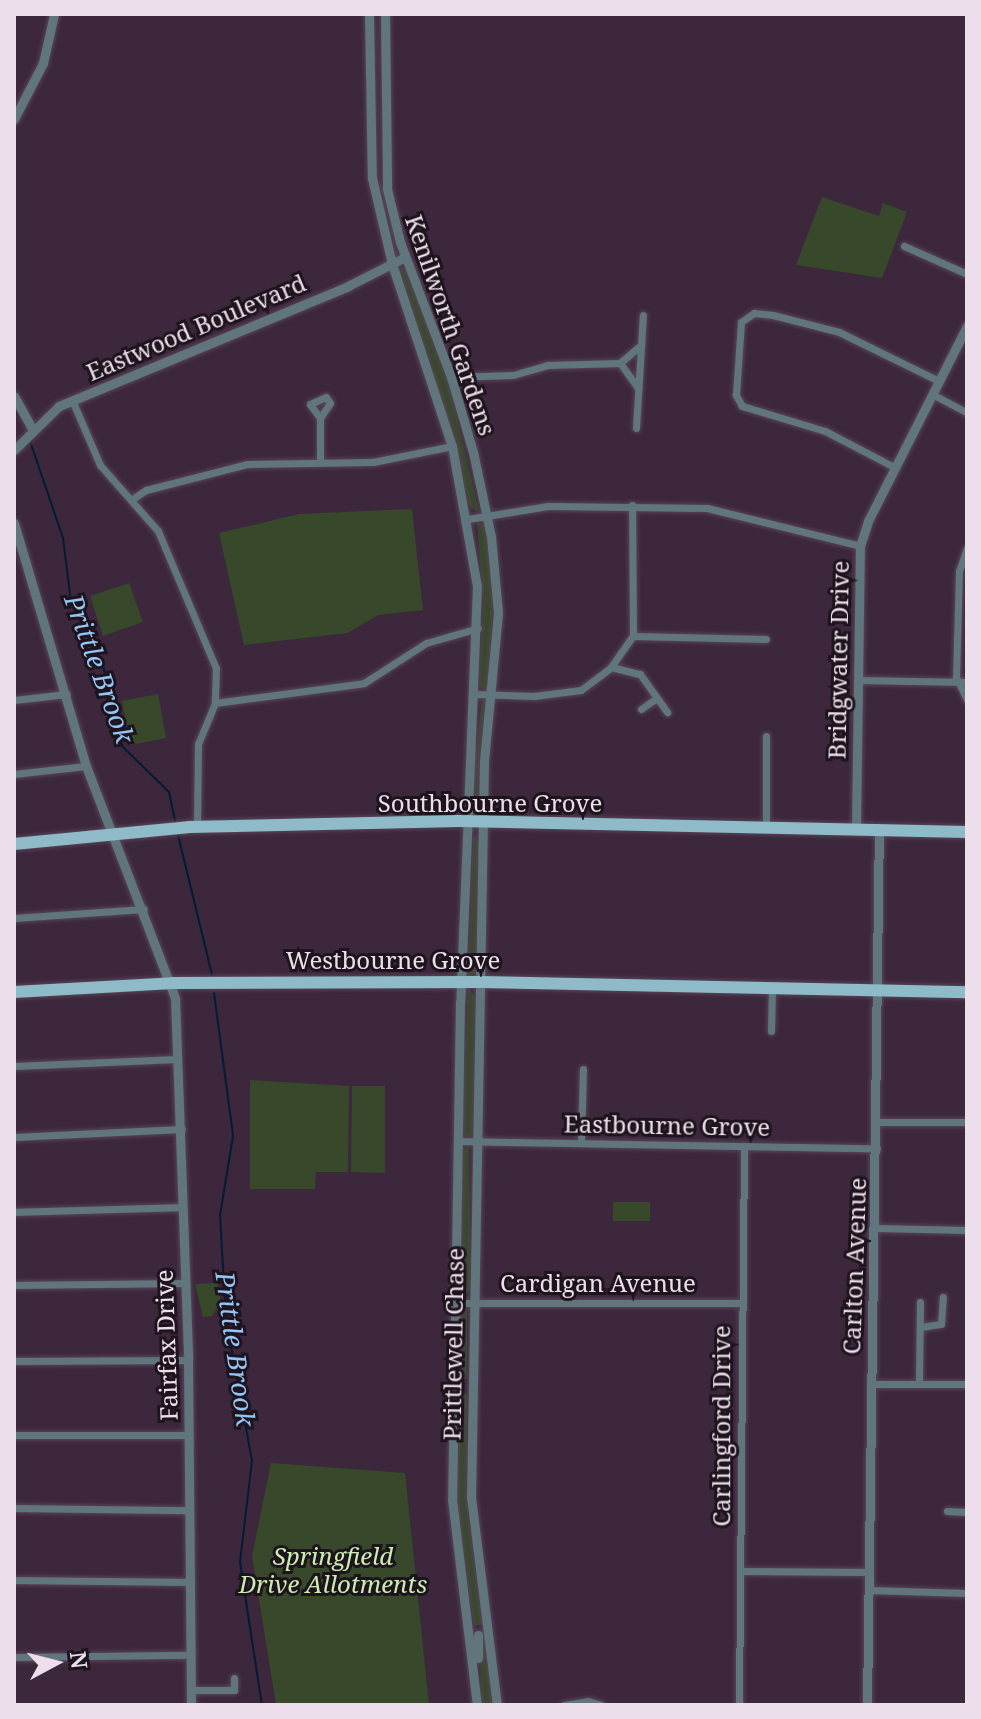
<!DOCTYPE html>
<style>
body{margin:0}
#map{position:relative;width:981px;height:1719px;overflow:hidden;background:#3c273c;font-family:"Noto Serif",serif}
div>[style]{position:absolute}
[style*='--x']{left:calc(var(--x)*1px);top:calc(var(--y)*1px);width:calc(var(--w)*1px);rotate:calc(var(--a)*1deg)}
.green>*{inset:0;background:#38492b}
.stream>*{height:2px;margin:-1px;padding:0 1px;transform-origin:1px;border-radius:1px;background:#021c35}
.roads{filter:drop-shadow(0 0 2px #584458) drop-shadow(0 0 2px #584458)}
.minor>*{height:7px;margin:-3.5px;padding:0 3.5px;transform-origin:3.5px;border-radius:3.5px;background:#60767c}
.tertiary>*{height:9px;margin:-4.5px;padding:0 4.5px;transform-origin:4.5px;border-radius:4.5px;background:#60767c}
.primary>*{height:12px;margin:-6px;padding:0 6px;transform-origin:6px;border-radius:6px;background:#8fbbc8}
span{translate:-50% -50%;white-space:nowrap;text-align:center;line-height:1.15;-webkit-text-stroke:6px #1e141d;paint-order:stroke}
.street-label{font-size:24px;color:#ecdeeb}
.park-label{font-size:24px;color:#caedb0;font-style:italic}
.water-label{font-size:26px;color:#94c5f8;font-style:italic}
.frame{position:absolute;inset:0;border:16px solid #ecdeeb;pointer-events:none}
.north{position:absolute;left:16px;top:1623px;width:80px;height:80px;-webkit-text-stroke:6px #1e141d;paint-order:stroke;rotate:83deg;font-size:22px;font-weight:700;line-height:32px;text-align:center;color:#ecdeeb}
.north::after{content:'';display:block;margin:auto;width:28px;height:36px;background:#ecdeeb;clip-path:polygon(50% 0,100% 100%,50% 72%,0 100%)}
</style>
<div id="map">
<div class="green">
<i style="clip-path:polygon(822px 197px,879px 216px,883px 203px,907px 212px,882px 278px,796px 265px)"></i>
<i style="clip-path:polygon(398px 268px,409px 268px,449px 384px,479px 512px,470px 508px,438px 387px)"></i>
<i style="clip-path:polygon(412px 509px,423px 610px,378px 615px,348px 633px,244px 645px,219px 533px,299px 514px)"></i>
<i style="clip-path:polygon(477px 522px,485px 525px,494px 602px,487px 692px,479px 686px,483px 601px)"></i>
<i style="clip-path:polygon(129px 583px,143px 622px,103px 636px,90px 596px)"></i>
<i style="clip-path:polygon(158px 694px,166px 738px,130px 745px,122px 701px)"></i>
<i style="clip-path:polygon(482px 700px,487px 700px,480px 816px,474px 817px,473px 768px)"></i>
<i style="clip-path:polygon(480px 836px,475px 974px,468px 978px,473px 837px)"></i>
<i style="clip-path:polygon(468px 988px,475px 996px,474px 1133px,469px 1138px,462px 1134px)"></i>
<i style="clip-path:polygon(250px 1080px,349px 1086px,348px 1172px,316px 1172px,315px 1189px,250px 1189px)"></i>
<i style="clip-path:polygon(352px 1086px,385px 1086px,385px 1173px,351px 1172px)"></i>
<i style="clip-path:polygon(469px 1147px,471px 1291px,461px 1296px,461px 1150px)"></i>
<i style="clip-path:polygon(613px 1202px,650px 1202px,650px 1221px,613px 1221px)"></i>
<i style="clip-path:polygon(217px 1283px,221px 1302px,212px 1316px,203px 1317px,195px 1284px)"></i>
<i style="clip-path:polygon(467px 1307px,467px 1378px,464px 1379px,457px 1373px,459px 1309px)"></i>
<i style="clip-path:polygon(461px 1393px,467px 1394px,468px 1515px,483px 1624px,474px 1626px,456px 1508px)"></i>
<i style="clip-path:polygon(271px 1463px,405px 1473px,429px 1705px,276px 1705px,252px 1556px)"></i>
<i style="clip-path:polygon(480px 1639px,485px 1639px,494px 1705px,481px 1705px)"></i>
</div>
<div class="stream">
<i style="--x:14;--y:411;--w:4;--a:45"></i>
<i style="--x:31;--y:444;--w:99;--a:71.2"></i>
<i style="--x:63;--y:538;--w:64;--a:82.9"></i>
<i style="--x:71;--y:602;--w:75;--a:63.8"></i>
<i style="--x:104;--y:669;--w:42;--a:83.2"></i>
<i style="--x:109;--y:711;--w:39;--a:69"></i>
<i style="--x:123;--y:747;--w:64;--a:44.4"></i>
<i style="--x:169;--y:792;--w:30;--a:78"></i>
<i style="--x:178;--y:835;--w:144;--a:76.3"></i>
<i style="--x:214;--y:993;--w:144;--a:82.4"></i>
<i style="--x:233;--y:1136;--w:80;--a:99.3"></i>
<i style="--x:220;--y:1215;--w:104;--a:86.7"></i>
<i style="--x:226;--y:1319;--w:144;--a:79.6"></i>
<i style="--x:252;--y:1461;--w:102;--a:96.8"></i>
<i style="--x:240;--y:1562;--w:145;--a:81.3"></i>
</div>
<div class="roads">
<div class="minor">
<i style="--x:904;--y:246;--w:69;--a:24"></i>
<i style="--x:620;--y:363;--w:28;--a:-41"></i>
<i style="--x:451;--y:377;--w:62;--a:-1.8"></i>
<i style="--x:513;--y:375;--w:35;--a:-16"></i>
<i style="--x:547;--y:365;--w:73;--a:-1.6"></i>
<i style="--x:620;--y:363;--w:31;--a:54"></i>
<i style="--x:932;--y:394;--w:40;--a:28"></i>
<i style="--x:72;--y:400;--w:71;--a:66.7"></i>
<i style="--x:100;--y:465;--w:88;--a:48.7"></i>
<i style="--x:158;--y:531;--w:149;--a:67.1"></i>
<i style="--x:216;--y:668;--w:35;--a:92"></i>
<i style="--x:215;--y:703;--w:44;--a:112.5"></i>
<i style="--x:198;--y:744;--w:82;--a:90.7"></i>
<i style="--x:320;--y:418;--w:17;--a:-126"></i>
<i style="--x:310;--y:404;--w:17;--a:-24"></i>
<i style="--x:326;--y:397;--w:7;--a:56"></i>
<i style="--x:330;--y:403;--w:18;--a:124"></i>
<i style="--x:320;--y:418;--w:42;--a:90"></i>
<i style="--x:636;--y:428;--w:113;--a:-86.5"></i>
<i style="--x:894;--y:467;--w:78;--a:-152.4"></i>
<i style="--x:825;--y:431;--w:87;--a:-163.2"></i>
<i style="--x:742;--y:406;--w:13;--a:-119"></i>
<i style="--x:736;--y:395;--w:73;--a:-86.1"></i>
<i style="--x:741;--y:322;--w:16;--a:-35"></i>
<i style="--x:754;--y:313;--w:19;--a:6"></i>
<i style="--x:773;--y:315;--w:68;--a:14.4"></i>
<i style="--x:839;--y:332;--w:111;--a:26.1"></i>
<i style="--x:131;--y:500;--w:18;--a:-34"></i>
<i style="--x:146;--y:490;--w:104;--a:-14.4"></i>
<i style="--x:247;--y:464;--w:126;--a:-0.9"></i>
<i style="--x:373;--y:462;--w:81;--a:-11.4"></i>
<i style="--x:468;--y:519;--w:81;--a:-9.2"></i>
<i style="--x:548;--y:506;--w:159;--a:0.7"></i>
<i style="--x:707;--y:508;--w:158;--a:13.9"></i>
<i style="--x:967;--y:548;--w:24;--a:109"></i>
<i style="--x:959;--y:571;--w:106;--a:91.6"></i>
<i style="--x:956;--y:677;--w:25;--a:64"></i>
<i style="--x:633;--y:636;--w:133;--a:1.3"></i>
<i style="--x:611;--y:667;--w:30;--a:14"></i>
<i style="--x:640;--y:674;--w:47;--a:54.6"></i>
<i style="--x:857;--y:680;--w:110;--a:1"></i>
<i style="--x:475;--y:694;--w:59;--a:1.9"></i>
<i style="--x:534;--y:696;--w:47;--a:-7.3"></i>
<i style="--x:581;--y:690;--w:38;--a:-37"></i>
<i style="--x:611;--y:667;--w:38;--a:-55"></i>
<i style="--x:633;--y:636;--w:131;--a:-90.4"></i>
<i style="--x:14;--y:700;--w:53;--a:-6.5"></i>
<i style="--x:215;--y:703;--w:150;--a:-7.6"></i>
<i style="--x:364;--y:683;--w:74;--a:-32.8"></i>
<i style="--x:426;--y:643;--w:54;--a:-16.1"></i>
<i style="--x:641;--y:709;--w:19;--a:-35"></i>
<i style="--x:14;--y:774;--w:72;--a:-6.3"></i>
<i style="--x:766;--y:827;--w:91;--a:-90"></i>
<i style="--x:14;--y:918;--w:130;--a:-4"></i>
<i style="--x:771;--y:1031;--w:45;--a:-88.7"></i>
<i style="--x:14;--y:1066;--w:163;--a:-2.5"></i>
<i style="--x:878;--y:1122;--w:89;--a:0"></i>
<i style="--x:14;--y:1137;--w:168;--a:-2.7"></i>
<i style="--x:457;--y:1141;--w:420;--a:1"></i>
<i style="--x:581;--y:1143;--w:74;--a:-88.5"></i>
<i style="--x:14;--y:1212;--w:169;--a:-1.7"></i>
<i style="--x:876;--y:1228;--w:91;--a:1.3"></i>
<i style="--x:14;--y:1285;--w:170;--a:-0.7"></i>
<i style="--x:454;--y:1303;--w:288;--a:0"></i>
<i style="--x:921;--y:1327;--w:20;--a:-9"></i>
<i style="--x:941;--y:1324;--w:27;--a:-86"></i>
<i style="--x:14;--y:1361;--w:174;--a:-0.3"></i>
<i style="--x:919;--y:1383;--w:81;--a:-89.3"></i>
<i style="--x:870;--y:1384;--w:97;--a:0"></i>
<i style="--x:14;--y:1435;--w:174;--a:0"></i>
<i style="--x:14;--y:1508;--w:176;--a:0.7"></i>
<i style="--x:947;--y:1511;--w:20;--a:3"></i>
<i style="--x:740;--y:1571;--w:129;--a:0.4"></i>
<i style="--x:14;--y:1580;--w:177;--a:0.6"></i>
<i style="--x:869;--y:1590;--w:98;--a:1.8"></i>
<i style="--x:14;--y:1657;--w:176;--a:-0.7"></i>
<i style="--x:190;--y:1690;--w:44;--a:0"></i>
<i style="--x:234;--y:1690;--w:12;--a:-90"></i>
<i style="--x:564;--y:1705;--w:24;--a:-9"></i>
<i style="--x:588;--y:1701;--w:14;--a:17"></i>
<i style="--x:739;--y:1705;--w:559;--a:-89.49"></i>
</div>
<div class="tertiary">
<i style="--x:369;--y:14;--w:164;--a:89"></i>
<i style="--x:372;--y:178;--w:88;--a:76.9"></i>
<i style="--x:392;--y:264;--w:192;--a:71.8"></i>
<i style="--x:452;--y:446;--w:143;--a:79.9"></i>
<i style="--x:477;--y:587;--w:415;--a:92.3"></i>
<i style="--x:460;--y:1002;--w:497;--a:90.9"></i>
<i style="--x:452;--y:1499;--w:208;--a:83.1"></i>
<i style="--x:385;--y:14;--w:175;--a:89.3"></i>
<i style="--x:387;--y:189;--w:55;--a:76.2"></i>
<i style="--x:400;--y:242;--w:144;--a:69.3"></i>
<i style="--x:451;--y:377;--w:78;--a:73.7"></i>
<i style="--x:473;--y:452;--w:87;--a:78"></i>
<i style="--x:491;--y:537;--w:76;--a:84.7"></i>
<i style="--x:498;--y:613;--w:149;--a:95.4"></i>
<i style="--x:484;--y:761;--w:736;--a:91.01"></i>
<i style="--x:471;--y:1497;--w:210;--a:82.9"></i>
<i style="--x:14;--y:119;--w:63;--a:-62.6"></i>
<i style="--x:43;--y:63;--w:50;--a:-77.3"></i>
<i style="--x:14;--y:396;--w:37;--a:61"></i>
<i style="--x:14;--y:450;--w:63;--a:-44.4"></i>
<i style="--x:59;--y:406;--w:313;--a:-22.5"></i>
<i style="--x:348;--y:286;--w:64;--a:-27"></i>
<i style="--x:14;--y:523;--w:253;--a:73.5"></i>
<i style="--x:86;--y:766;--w:248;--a:69"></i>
<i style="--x:175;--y:998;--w:362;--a:87.9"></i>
<i style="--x:188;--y:1360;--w:345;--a:89.5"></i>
<i style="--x:856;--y:828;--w:282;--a:-89.2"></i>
<i style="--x:860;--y:546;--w:26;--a:-72"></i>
<i style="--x:868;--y:521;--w:219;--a:-63.1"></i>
<i style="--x:478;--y:1658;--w:23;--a:-90"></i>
<i style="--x:867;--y:1705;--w:877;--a:-89.22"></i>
</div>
<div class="primary">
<i style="--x:14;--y:844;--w:177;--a:-5.5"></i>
<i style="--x:190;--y:827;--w:269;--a:-1.3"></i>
<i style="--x:459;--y:821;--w:508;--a:1.24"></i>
<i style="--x:14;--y:992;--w:159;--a:-3.2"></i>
<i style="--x:173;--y:983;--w:307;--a:-0.2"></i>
<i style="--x:480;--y:982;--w:487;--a:1.2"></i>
</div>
</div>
<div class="street-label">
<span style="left:451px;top:325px;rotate:71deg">Kenilworth Gardens</span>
<span style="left:196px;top:327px;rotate:-23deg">Eastwood Boulevard</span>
<span style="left:838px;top:660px;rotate:-89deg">Bridgwater Drive</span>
<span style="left:490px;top:803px">Southbourne Grove</span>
<span style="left:393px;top:960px">Westbourne Grove</span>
<span style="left:667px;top:1125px;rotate:1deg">Eastbourne Grove</span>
<span style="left:854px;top:1266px;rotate:-88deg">Carlton Avenue</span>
<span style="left:598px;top:1283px">Cardigan Avenue</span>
<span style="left:453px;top:1344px;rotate:-89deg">Prittlewell Chase</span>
<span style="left:166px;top:1345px;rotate:-92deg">Fairfax Drive</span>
<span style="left:721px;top:1426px;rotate:-90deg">Carlingford Drive</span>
</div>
<div class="park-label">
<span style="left:333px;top:1570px">Springfield<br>Drive Allotments</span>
</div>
<div class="water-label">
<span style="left:99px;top:669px;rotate:70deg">Prittle Brook</span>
<span style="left:235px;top:1349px;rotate:82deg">Prittle Brook</span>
</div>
<div class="frame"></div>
<div class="north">N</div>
</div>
